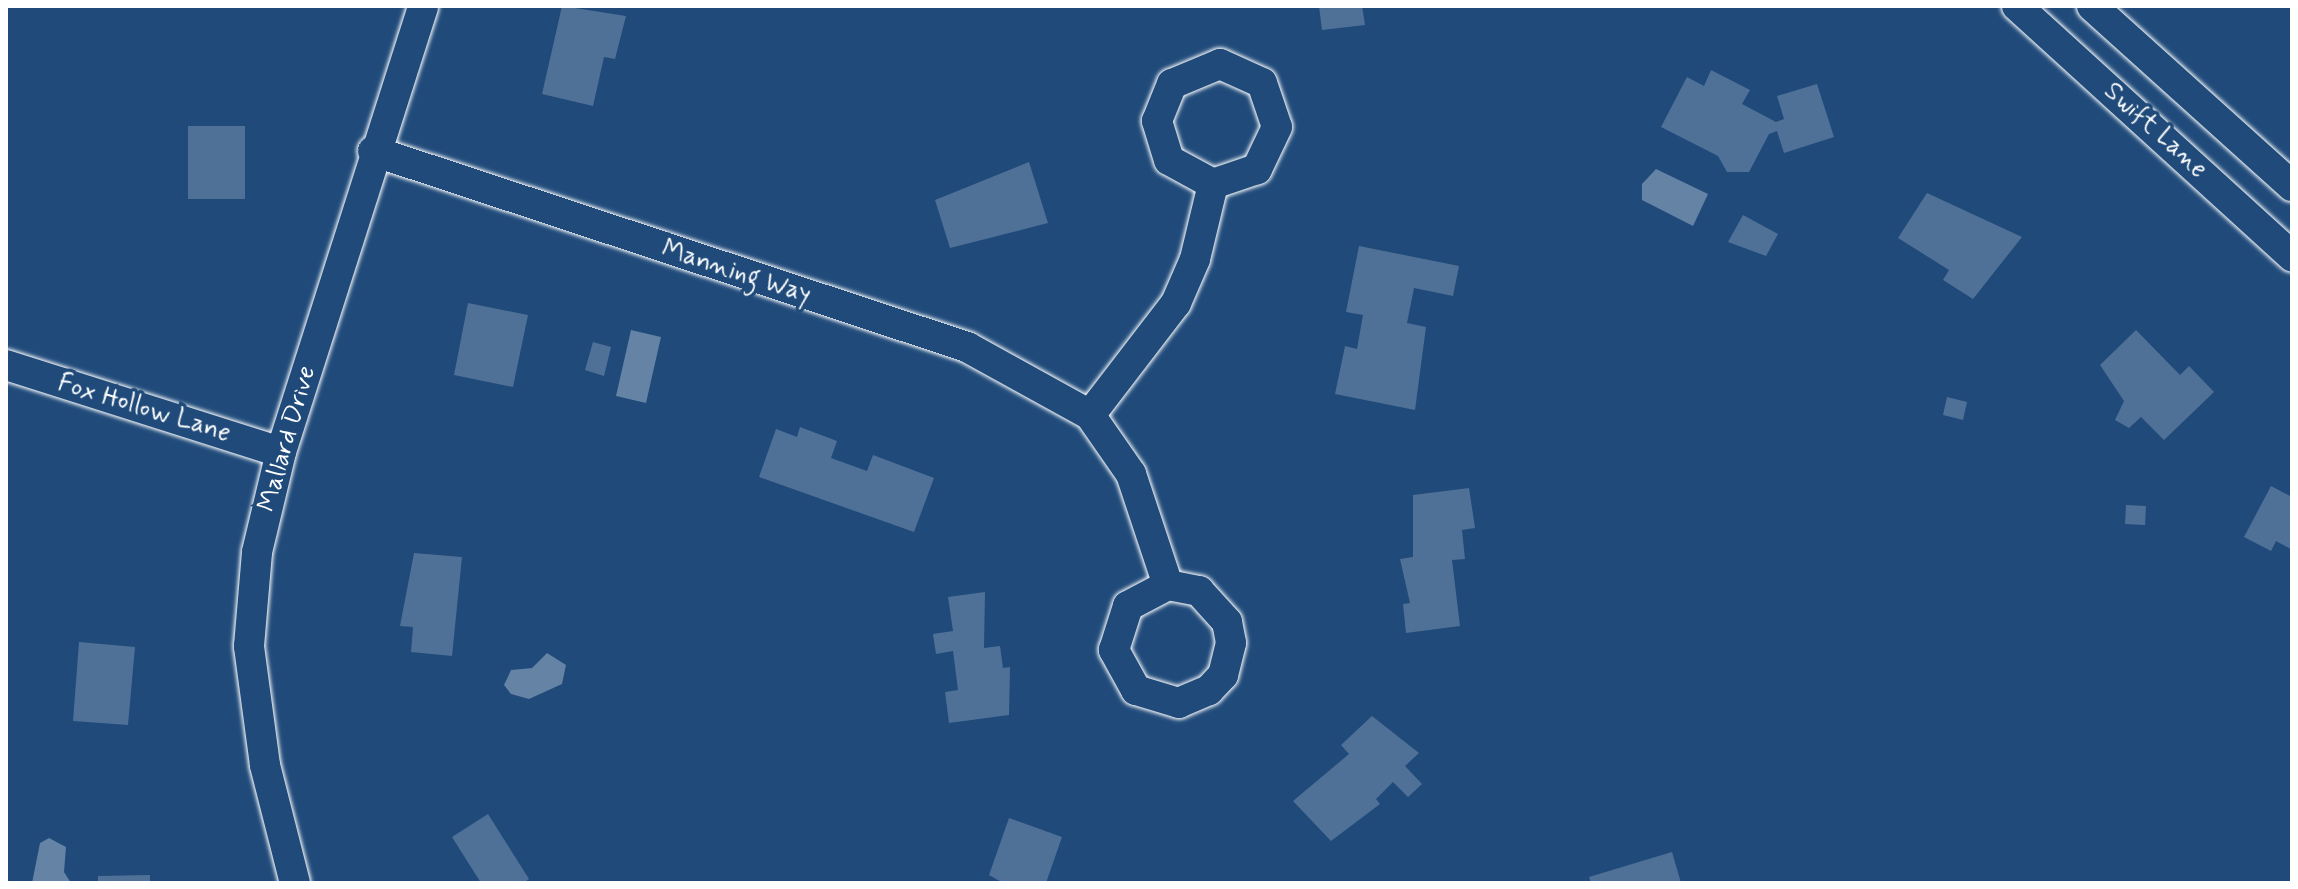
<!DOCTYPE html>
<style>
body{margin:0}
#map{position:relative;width:2298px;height:889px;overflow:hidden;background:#1f4a7a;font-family:Mynerve,sans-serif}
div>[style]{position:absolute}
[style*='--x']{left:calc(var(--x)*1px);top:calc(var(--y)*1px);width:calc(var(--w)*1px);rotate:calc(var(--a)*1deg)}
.water>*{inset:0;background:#6583a4}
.building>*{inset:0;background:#507197}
.roads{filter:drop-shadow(0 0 2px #fff) drop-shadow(0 0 2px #fff)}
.minor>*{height:30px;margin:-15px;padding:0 15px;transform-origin:15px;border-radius:15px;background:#1f4a7a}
span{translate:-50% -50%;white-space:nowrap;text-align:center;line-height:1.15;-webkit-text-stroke:7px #1f4a7a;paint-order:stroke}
.street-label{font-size:26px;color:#fff}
.frame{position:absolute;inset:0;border:8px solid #fff;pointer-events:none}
</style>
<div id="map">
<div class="water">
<i style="clip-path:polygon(1656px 169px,1708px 194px,1693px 226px,1642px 200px,1642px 184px)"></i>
<i style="clip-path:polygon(631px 330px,661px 337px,646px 403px,616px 396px)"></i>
<i style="clip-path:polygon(547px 653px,566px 665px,562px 684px,529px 699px,511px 694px,504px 685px,511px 670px,532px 668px)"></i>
<i style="clip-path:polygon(49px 838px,66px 847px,64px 872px,71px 883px,32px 883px,40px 843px)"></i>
</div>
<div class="building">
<i style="clip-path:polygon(562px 6px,626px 16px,615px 59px,604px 57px,593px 106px,542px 94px)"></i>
<i style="clip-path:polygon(1319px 6px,1362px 6px,1365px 25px,1322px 30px)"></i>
<i style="clip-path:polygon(1711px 70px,1750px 90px,1742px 104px,1776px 122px,1784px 119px,1777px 96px,1817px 84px,1834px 137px,1784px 153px,1777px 131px,1769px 134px,1749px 172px,1727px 172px,1718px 156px,1661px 127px,1687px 77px,1704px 86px)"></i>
<i style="clip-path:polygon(188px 126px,245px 126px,245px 199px,188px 199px)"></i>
<i style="clip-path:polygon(1029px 162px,1048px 223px,950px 248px,935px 200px)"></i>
<i style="clip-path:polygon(1927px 193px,2022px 237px,1973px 299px,1943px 280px,1949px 270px,1898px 238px)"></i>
<i style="clip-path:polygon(1743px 215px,1778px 234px,1766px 256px,1728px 242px)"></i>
<i style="clip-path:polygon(1359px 246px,1459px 266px,1453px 296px,1414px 288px,1407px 323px,1426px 327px,1415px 410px,1335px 394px,1345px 346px,1357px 349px,1363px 315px,1346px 312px)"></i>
<i style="clip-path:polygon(468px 303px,528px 315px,513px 387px,454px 375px)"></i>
<i style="clip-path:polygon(2136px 330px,2180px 375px,2189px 366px,2214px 392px,2164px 440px,2141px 417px,2129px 428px,2115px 420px,2124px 401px,2100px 365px)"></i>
<i style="clip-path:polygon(593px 342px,611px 347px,604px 376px,585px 370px)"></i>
<i style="clip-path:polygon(1947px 397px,1967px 402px,1963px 420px,1943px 415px)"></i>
<i style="clip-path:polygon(800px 427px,837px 441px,831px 458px,867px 471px,873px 455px,934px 478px,914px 532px,759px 477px,776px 429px,797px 437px)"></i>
<i style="clip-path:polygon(2271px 486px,2292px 497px,2291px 549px,2276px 541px,2271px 551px,2244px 537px)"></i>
<i style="clip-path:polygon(1469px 488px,1475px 528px,1462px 530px,1465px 559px,1452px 560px,1460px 626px,1406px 633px,1403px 604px,1410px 603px,1400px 559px,1413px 557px,1413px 495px)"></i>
<i style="clip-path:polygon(2126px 505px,2146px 506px,2145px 525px,2125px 524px)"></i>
<i style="clip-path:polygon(414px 553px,462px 557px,452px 656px,411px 652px,413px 627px,400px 626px)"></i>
<i style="clip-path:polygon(985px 592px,984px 648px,1000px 646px,1003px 668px,1010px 667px,1009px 715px,949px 723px,945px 692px,958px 690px,953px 651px,936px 654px,933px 634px,953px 631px,948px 597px)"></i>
<i style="clip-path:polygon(79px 642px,135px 647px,128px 725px,73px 721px)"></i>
<i style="clip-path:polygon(1372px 716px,1419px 753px,1405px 766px,1422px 784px,1408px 797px,1393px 782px,1376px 799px,1380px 804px,1331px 841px,1293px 801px,1349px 754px,1341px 745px)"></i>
<i style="clip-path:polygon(488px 814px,529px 879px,523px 883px,481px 883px,452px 837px)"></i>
<i style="clip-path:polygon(1009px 818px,1062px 837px,1046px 883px,1003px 883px,989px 875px)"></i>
<i style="clip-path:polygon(1672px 852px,1681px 883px,1591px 883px,1589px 877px)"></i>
<i style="clip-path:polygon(150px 875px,150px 883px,98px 883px,98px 876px)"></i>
</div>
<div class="roads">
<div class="minor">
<i style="--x:2017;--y:6;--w:372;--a:42.3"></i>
<i style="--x:2092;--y:6;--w:269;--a:42"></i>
<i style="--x:373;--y:151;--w:626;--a:18.26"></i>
<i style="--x:967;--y:347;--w:141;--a:28.9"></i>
<i style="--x:1090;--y:415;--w:72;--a:55.2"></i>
<i style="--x:1131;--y:474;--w:117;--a:71.6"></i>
<i style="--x:1168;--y:585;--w:32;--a:11"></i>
<i style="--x:1199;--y:591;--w:42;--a:47.9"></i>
<i style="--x:1227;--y:622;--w:21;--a:79"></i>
<i style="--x:1231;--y:643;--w:33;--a:104"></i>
<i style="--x:1223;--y:675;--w:21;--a:133"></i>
<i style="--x:1209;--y:690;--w:33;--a:157"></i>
<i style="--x:1179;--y:703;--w:45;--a:-163.2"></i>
<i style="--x:1136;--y:690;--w:46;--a:-118.8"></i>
<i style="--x:1114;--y:650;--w:46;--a:-72.3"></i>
<i style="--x:1128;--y:606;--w:45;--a:-27.7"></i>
<i style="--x:6;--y:365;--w:288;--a:17.6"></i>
<i style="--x:1090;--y:415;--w:141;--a:-52.5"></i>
<i style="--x:1176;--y:303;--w:48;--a:-66.6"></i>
<i style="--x:1195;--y:259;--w:77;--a:-76.5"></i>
<i style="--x:1213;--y:184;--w:50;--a:-151.4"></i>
<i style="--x:1169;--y:160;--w:41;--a:-107.1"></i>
<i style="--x:1157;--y:121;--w:40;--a:-68"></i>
<i style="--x:1172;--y:84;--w:52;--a:-22.6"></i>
<i style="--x:1220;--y:64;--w:46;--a:24.3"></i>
<i style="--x:1262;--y:83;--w:46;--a:71.2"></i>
<i style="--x:1277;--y:127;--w:47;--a:115.5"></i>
<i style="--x:1257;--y:169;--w:46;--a:161.2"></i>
<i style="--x:295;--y:883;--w:122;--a:-104.3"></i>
<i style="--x:265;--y:765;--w:120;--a:-97.7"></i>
<i style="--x:249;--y:646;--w:94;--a:-85.1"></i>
<i style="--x:257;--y:552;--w:103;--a:-76.5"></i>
<i style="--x:281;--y:452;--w:468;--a:-72.3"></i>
</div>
</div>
<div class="street-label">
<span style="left:2155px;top:131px;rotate:42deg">Swift Lane</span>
<span style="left:736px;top:273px;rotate:18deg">Manning Way</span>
<span style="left:144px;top:409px;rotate:17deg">Fox Hollow Lane</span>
<span style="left:288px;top:439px;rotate:-74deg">Mallard Drive</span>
</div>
<div class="frame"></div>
</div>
